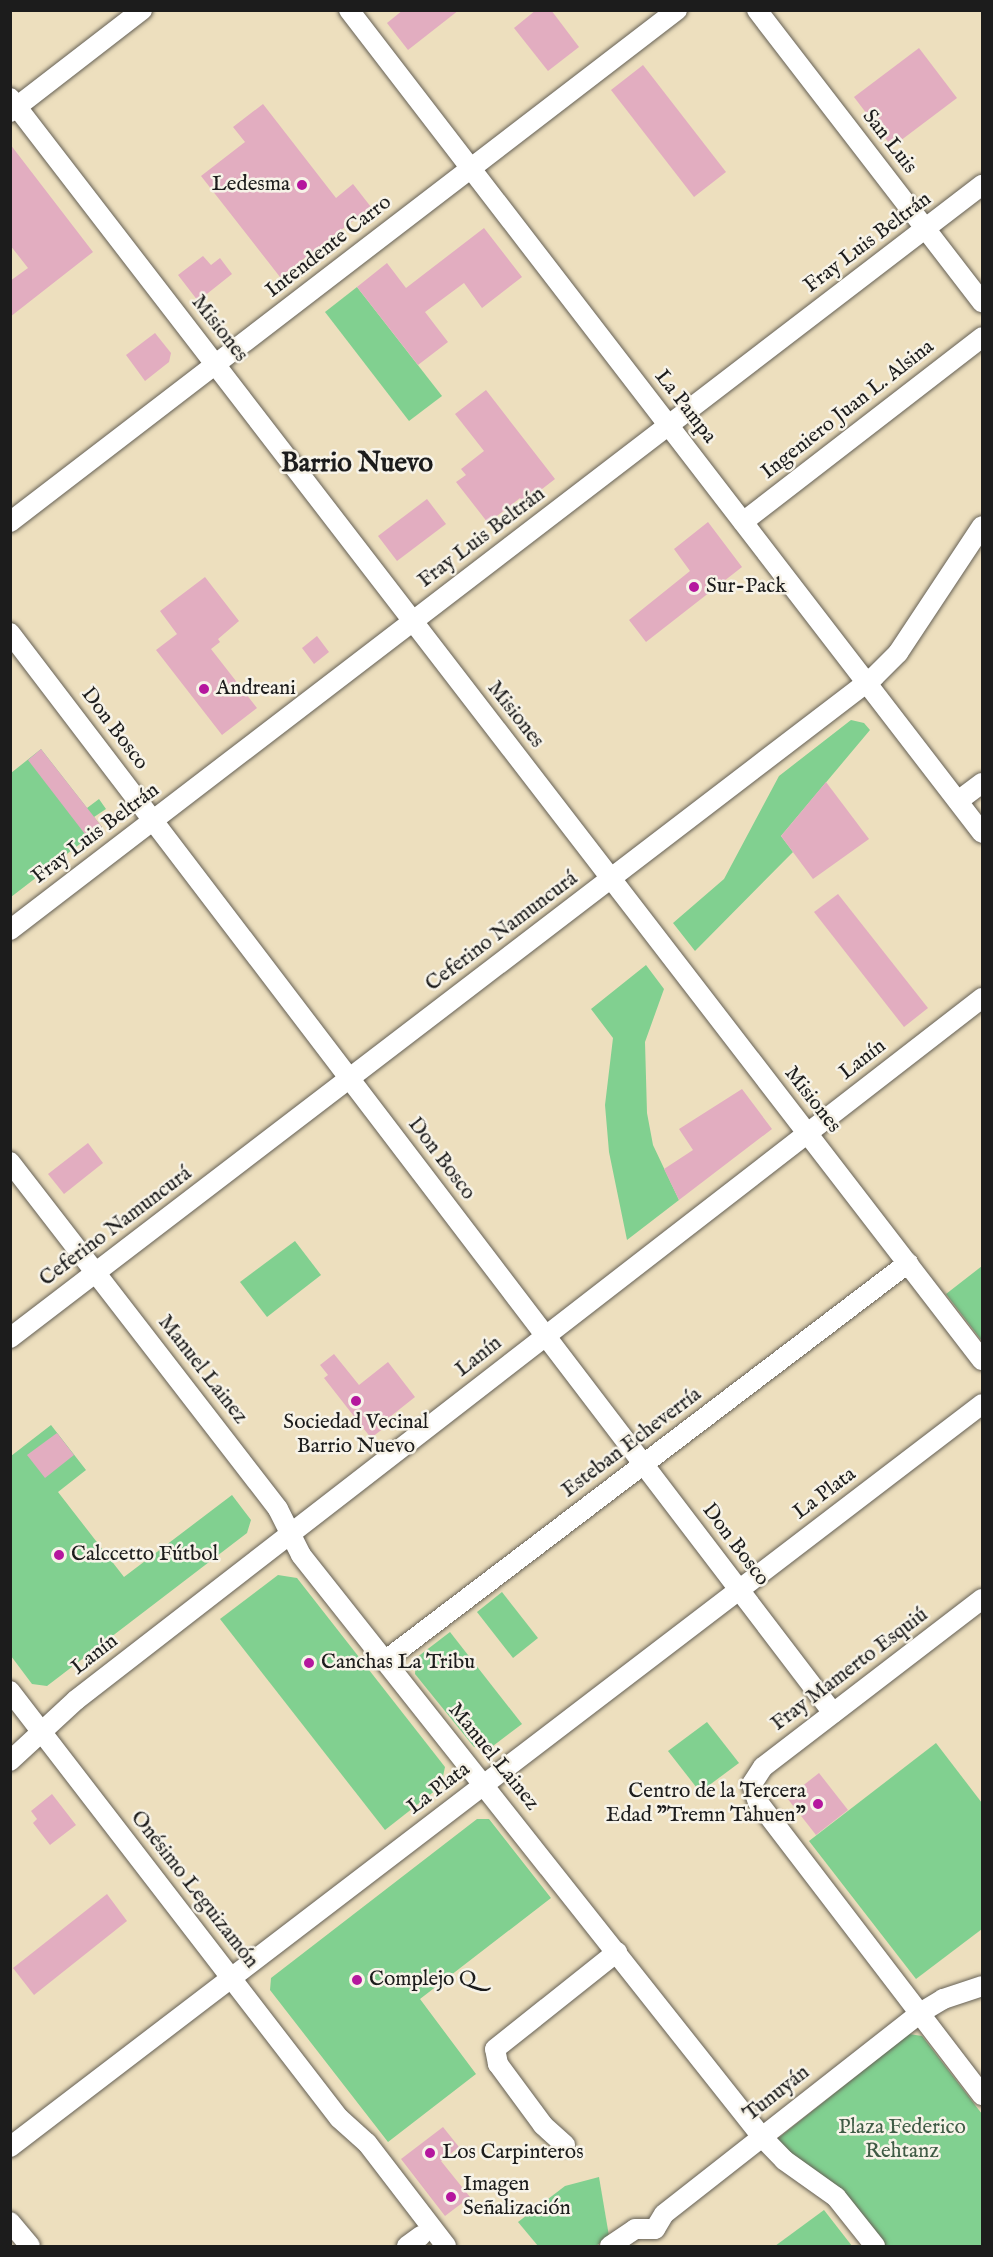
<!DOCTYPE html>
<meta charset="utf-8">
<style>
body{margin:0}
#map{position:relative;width:993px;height:2257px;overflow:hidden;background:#eddfbe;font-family:"IM FELL English",serif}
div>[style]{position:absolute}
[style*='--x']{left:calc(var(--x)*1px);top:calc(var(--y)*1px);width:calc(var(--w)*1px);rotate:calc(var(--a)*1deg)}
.green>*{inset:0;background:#81d090}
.building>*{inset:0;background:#e2adc0}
.roads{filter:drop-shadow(0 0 2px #656055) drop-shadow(0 0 2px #656055)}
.minor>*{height:20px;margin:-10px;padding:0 10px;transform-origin:10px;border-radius:10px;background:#fff}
.dots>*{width:16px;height:16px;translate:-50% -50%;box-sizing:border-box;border:3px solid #f7f3e8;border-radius:50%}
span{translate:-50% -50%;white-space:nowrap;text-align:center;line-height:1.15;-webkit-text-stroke:5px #f7f3e8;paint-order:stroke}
.street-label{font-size:21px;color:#1c1c1c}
.poi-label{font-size:21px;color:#1c1c1c}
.right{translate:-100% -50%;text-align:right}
.left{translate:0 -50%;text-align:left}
.park-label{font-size:21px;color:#3f5b45}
.district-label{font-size:27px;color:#1c1c1c;font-weight:700}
.frame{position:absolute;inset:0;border:12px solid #1c1c1c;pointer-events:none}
</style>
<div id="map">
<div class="green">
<i style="clip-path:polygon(357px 287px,442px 396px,409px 421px,325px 312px)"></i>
<i style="clip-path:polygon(851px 720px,864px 723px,870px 730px,781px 836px,793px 852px,695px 951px,673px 923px,724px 879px,779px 776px)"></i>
<i style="clip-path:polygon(41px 749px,87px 808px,99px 799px,106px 809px,94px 817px,102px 827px,11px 897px,11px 773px)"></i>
<i style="clip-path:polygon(646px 965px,664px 989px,645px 1042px,647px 1113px,653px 1145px,679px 1200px,627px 1240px,609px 1152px,605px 1105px,613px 1038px,591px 1009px)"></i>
<i style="clip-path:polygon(295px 1241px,321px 1275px,267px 1317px,240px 1282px)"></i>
<i style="clip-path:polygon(982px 1266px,982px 1341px,946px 1294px)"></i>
<i style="clip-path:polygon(51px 1425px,86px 1470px,58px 1492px,124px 1577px,232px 1495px,251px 1520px,247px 1533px,47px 1686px,32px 1684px,11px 1656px,11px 1456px)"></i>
<i style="clip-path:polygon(278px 1575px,297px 1578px,445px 1767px,441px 1786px,385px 1830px,220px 1619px)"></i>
<i style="clip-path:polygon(502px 1592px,538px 1638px,513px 1658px,477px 1612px)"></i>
<i style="clip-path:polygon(450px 1632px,522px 1724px,489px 1749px,474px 1747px,415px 1674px,416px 1658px)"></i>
<i style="clip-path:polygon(707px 1722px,739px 1763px,700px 1792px,668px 1751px)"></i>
<i style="clip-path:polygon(936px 1743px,982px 1803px,982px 1929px,916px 1979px,809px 1841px)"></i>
<i style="clip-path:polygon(477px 1819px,489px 1819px,551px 1898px,420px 1999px,476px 2074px,388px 2142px,270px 1990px,271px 1978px)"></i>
<i style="clip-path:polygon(909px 2034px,922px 2036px,982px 2114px,982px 2246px,885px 2246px,861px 2216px,776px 2140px)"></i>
<i style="clip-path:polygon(599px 2177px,609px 2236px,596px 2246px,538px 2246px,518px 2222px,565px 2186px)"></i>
<i style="clip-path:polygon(824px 2210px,852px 2246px,775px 2246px)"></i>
</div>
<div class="building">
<i style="clip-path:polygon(403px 10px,459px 10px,408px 50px,387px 23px)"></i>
<i style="clip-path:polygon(536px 10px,551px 10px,579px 47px,548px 71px,514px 28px)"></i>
<i style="clip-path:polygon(919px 48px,957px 98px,892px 147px,854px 97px)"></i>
<i style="clip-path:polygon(643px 65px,726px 172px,694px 197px,611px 90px)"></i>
<i style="clip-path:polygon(263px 104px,336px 198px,353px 184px,371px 207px,280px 277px,201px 176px,245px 142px,233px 127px)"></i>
<i style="clip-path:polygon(10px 144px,93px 252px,10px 317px,10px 281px,28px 268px,10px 245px)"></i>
<i style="clip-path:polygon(484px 228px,522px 277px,482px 308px,464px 283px,425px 312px,448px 342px,418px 365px,357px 287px,387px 263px,406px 288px)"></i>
<i style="clip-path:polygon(203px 256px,211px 265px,220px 258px,232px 274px,198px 301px,178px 275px)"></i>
<i style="clip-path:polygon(155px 333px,171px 353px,169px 362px,145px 381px,126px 355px)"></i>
<i style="clip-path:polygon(486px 390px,555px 479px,524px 503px,520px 498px,488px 523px,456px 482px,466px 475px,461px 469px,484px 451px,455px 414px)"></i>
<i style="clip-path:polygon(427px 499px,446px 524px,397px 561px,378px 536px)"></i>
<i style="clip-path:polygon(708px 522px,742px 567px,646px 642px,629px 620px,690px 571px,674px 549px)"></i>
<i style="clip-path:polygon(205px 577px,239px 621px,218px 639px,220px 642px,211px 649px,257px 708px,222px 735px,156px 650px,177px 634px,160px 611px)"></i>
<i style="clip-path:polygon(317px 636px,329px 652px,314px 664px,302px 648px)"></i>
<i style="clip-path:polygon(41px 749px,102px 827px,88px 838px,28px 760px)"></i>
<i style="clip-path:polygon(826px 782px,869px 839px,813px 879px,781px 836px)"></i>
<i style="clip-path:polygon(838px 894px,928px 1008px,904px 1027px,814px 912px)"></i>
<i style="clip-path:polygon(742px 1089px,772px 1129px,679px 1200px,664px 1169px,693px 1150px,679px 1129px)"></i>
<i style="clip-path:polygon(88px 1143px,103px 1163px,64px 1194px,48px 1174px)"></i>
<i style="clip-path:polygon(334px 1354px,359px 1385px,388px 1362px,415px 1397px,386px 1420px,389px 1424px,371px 1438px,324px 1378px,328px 1375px,320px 1365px)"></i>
<i style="clip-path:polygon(57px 1433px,74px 1455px,45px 1478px,27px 1455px)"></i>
<i style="clip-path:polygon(819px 1773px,848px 1810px,816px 1835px,787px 1798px)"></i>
<i style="clip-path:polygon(52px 1794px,76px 1825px,50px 1845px,33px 1823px,37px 1819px,31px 1811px)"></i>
<i style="clip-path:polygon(107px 1894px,127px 1921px,34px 1995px,13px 1968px)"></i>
<i style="clip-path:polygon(443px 2127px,459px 2147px,441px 2161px,470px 2197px,445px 2216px,401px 2159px)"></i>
</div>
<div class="roads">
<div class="minor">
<i style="--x:349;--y:10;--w:1038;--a:52.43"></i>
<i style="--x:757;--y:10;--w:369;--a:52.4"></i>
<i style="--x:10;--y:98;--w:1593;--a:52.4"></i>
<i style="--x:10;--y:112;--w:167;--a:-37.7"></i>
<i style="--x:10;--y:522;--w:841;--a:-37.51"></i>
<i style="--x:743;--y:522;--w:302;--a:-37.7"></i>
<i style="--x:10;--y:633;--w:1358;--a:52.69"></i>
<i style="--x:958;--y:801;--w:30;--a:-37"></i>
<i style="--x:10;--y:930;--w:1225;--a:-37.47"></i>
<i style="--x:10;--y:1162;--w:438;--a:52.3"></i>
<i style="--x:278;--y:1509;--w:51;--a:63.4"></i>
<i style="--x:301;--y:1555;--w:742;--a:51.62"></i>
<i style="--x:762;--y:2137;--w:32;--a:46"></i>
<i style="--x:784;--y:2160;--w:64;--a:35.4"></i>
<i style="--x:836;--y:2197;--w:63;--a:51.5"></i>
<i style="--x:10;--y:1338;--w:1088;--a:-37.42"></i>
<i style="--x:874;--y:677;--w:34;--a:-45"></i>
<i style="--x:898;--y:653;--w:152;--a:-56.5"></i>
<i style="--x:982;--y:1599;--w:276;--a:142.5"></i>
<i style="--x:763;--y:1767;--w:20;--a:123"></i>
<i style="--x:752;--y:1784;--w:19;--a:72"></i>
<i style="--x:758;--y:1802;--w:369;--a:52.6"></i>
<i style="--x:386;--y:1660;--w:656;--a:-37.25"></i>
<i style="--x:10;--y:1691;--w:539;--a:52.39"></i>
<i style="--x:339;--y:2118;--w:38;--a:42"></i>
<i style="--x:367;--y:2143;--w:130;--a:52.5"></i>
<i style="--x:10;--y:1761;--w:90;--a:-42.7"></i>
<i style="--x:76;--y:1700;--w:1146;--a:-37.77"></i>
<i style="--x:565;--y:2145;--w:30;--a:-138"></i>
<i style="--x:543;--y:2125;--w:76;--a:-126.4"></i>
<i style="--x:498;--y:2064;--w:15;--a:-101"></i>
<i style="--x:495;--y:2049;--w:156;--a:-38.5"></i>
<i style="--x:10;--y:2147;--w:1223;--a:-37.39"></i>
<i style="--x:10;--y:2222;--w:31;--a:50"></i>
<i style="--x:655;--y:2229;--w:17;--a:-59"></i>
<i style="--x:664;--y:2214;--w:325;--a:-38.1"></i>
<i style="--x:920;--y:2013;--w:27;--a:-31"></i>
<i style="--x:943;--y:1999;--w:41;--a:-18.4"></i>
<i style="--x:407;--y:2246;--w:17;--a:-36"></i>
<i style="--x:610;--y:2246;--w:30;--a:-34"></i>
<i style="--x:635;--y:2229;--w:20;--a:0"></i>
</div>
</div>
<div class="dots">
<i style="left:302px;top:185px;background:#b5179e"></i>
<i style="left:694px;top:587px;background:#b5179e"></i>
<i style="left:204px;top:689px;background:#b5179e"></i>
<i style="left:356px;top:1401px;background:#b5179e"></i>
<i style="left:59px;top:1555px;background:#b5179e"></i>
<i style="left:309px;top:1663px;background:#b5179e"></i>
<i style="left:818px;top:1804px;background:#b5179e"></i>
<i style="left:357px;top:1980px;background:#b5179e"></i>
<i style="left:430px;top:2153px;background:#b5179e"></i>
<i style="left:451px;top:2197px;background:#b5179e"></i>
</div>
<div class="street-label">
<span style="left:889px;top:142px;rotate:52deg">San Luis</span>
<span style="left:868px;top:243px;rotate:-37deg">Fray Luis Beltrán</span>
<span style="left:329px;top:247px;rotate:-38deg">Intendente Carro</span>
<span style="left:219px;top:329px;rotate:52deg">Misiones</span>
<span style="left:685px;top:407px;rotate:52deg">La Pampa</span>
<span style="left:848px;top:410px;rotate:-38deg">Ingeniero Juan L. Alsina</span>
<span style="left:482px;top:538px;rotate:-37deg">Fray Luis Beltrán</span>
<span style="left:515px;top:715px;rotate:52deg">Misiones</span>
<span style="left:114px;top:729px;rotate:53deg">Don Bosco</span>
<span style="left:96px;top:834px;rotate:-37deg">Fray Luis Beltrán</span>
<span style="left:502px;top:932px;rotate:-37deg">Ceferino Namuncurá</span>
<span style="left:863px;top:1060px;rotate:-38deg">Lanín</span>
<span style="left:812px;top:1100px;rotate:52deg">Misiones</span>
<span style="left:441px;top:1159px;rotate:53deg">Don Bosco</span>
<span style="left:116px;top:1227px;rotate:-37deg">Ceferino Namuncurá</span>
<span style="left:479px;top:1357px;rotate:-38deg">Lanín</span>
<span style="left:202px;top:1370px;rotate:52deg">Manuel Lainez</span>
<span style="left:632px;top:1443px;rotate:-37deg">Esteban Echeverría</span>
<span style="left:825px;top:1494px;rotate:-37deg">La Plata</span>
<span style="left:735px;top:1545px;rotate:53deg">Don Bosco</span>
<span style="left:95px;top:1655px;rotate:-38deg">Lanín</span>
<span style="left:850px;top:1670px;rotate:-37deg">Fray Mamerto Esquiú</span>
<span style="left:493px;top:1757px;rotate:51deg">Manuel Lainez</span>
<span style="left:439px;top:1789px;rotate:-37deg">La Plata</span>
<span style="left:194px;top:1890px;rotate:52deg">Onésimo Leguizamón</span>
<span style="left:777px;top:2094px;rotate:-38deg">Tunuyán</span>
</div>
<div class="poi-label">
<span class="right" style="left:290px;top:185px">Ledesma</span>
<span class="left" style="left:706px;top:587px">Sur-Pack</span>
<span class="left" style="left:216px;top:689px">Andreani</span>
<span style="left:356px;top:1435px">Sociedad Vecinal<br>Barrio Nuevo</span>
<span class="left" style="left:71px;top:1555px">Calccetto Fútbol</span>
<span class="left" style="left:321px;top:1663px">Canchas La Tribu</span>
<span class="right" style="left:806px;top:1804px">Centro de la Tercera<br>Edad "Tremn Tahuen"</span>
<span class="left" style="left:369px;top:1980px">Complejo Q</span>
<span class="left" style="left:442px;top:2153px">Los Carpinteros</span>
<span class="left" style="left:463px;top:2197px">Imagen<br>Señalización</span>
</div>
<div class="park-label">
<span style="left:902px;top:2140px">Plaza Federico<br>Rehtanz</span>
</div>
<div class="district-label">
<span style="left:357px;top:465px">Barrio Nuevo</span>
</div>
<div class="frame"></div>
</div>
